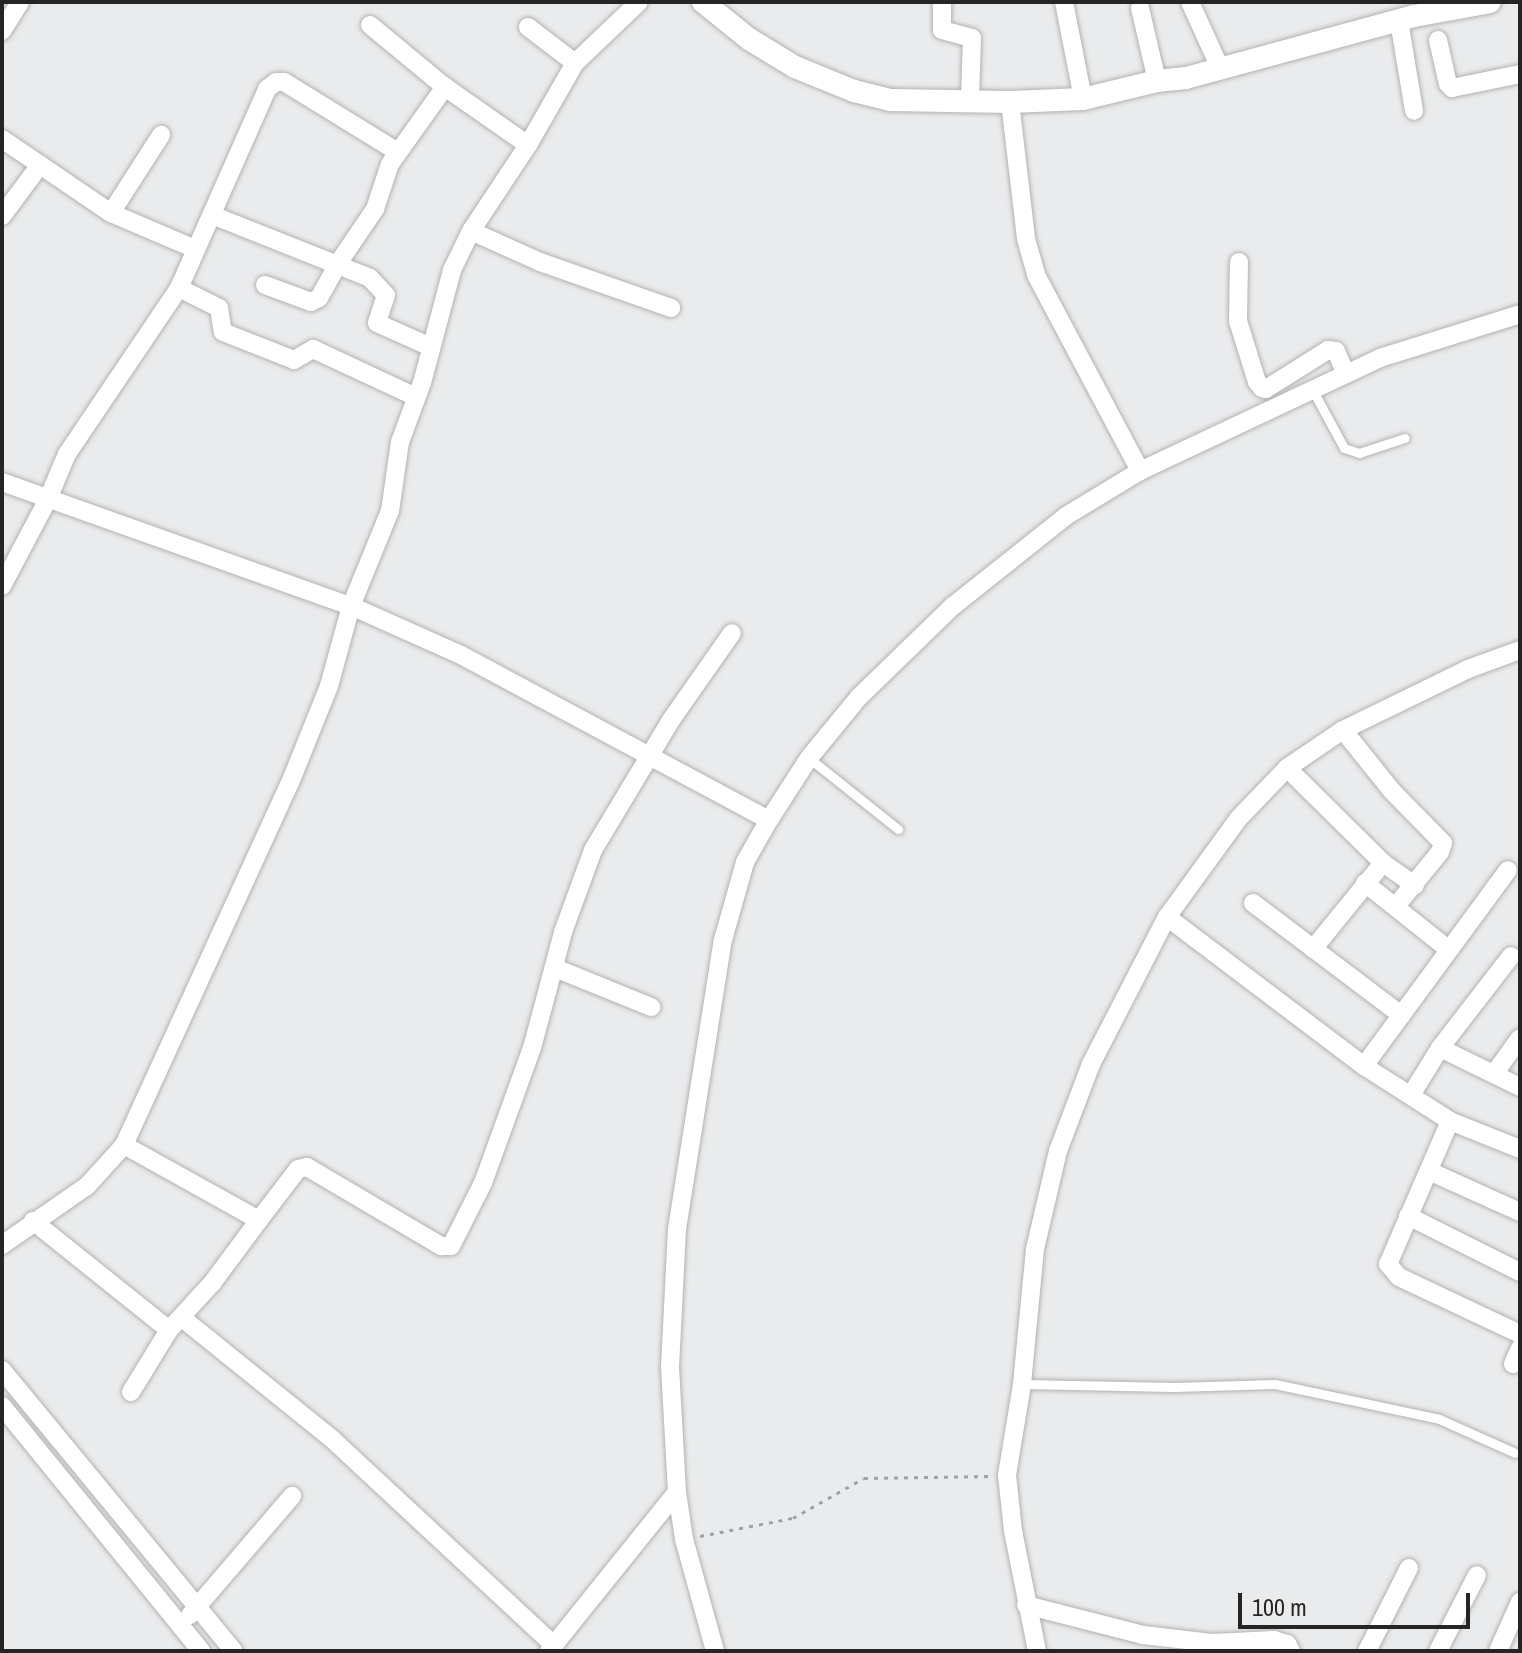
<!DOCTYPE html>
<style>
body{margin:0}
#map{position:relative;width:1522px;height:1653px;overflow:hidden;background:#eaebec;font-family:"Archivo Narrow",sans-serif}
div>[style]{position:absolute}
[style*='--x']{left:calc(var(--x)*1px);top:calc(var(--y)*1px);width:calc(var(--w)*1px);rotate:calc(var(--a)*1deg)}
.path>*{height:3px;margin-top:-1.5px;transform-origin:0;background:repeating-linear-gradient(90deg,#9fa0a1 0 4px,transparent 0 10px)}
.roads{filter:drop-shadow(0 0 2px #b2b2b3) drop-shadow(0 0 2px #b2b2b3)}
.service>*{height:9px;margin:-4.5px;padding:0 4.5px;transform-origin:4.5px;border-radius:4.5px;background:#fff}
.minor>*{height:18px;margin:-9px;padding:0 9px;transform-origin:9px;border-radius:9px;background:#fff}
.tertiary>*{height:22px;margin:-11px;padding:0 11px;transform-origin:11px;border-radius:11px;background:#fff}
span{translate:-50% -50%;white-space:nowrap;text-align:center;line-height:1.15;-webkit-text-stroke:6px #eaebec;paint-order:stroke}
.frame{position:absolute;inset:0;border:4px solid #252526;pointer-events:none}
.scale{position:absolute;left:1238px;top:1593px;width:232px;height:36px;box-sizing:border-box;border:4px solid #252526;border-top:0;padding-left:10px;font-size:24px;line-height:28px;white-space:nowrap;color:#252526;-webkit-text-stroke:6px #eaebec;paint-order:stroke}
</style>
<div id="map">
<div class="path">
<i style="--x:700;--y:1536;--w:95;--a:-11"></i>
<i style="--x:793;--y:1518;--w:81;--a:-29.4"></i>
<i style="--x:864;--y:1478;--w:128;--a:-0.9"></i>
</div>
<div class="roads">
<div class="service">
<i style="--x:1312;--y:389;--w:67;--a:61.5"></i>
<i style="--x:1344;--y:448;--w:16;--a:18"></i>
<i style="--x:1359;--y:453;--w:48;--a:-18.1"></i>
<i style="--x:809;--y:758;--w:114;--a:38.6"></i>
<i style="--x:1022;--y:1384;--w:152;--a:1.1"></i>
<i style="--x:1174;--y:1387;--w:101;--a:-1.7"></i>
<i style="--x:1275;--y:1384;--w:168;--a:12"></i>
<i style="--x:1439;--y:1419;--w:83;--a:24.1"></i>
</div>
<div class="minor">
<i style="--x:942;--y:2;--w:28;--a:90"></i>
<i style="--x:942;--y:30;--w:31;--a:15"></i>
<i style="--x:972;--y:38;--w:61;--a:91.9"></i>
<i style="--x:1064;--y:2;--w:99;--a:78.9"></i>
<i style="--x:1190;--y:2;--w:75;--a:65.5"></i>
<i style="--x:1140;--y:8;--w:75;--a:76.9"></i>
<i style="--x:1399;--y:21;--w:91;--a:80.5"></i>
<i style="--x:370;--y:25;--w:97;--a:39.6"></i>
<i style="--x:445;--y:87;--w:101;--a:34.9"></i>
<i style="--x:528;--y:27;--w:59;--a:37.5"></i>
<i style="--x:2;--y:31;--w:34;--a:-58"></i>
<i style="--x:1438;--y:40;--w:45;--a:77.2"></i>
<i style="--x:1448;--y:84;--w:6;--a:45"></i>
<i style="--x:1452;--y:88;--w:69;--a:-11.6"></i>
<i style="--x:1010;--y:102;--w:138;--a:83.3"></i>
<i style="--x:1026;--y:239;--w:37;--a:74"></i>
<i style="--x:1036;--y:275;--w:222;--a:62"></i>
<i style="--x:2;--y:139;--w:132;--a:34.2"></i>
<i style="--x:111;--y:213;--w:91;--a:23.2"></i>
<i style="--x:111;--y:213;--w:93;--a:-57.3"></i>
<i style="--x:212;--y:215;--w:170;--a:21.7"></i>
<i style="--x:370;--y:278;--w:23;--a:47"></i>
<i style="--x:386;--y:295;--w:29;--a:108"></i>
<i style="--x:377;--y:323;--w:59;--a:24"></i>
<i style="--x:2;--y:216;--w:64;--a:-53.3"></i>
<i style="--x:471;--y:231;--w:76;--a:24.2"></i>
<i style="--x:540;--y:262;--w:139;--a:19.3"></i>
<i style="--x:1239;--y:262;--w:59;--a:91"></i>
<i style="--x:1238;--y:321;--w:64;--a:72.7"></i>
<i style="--x:1257;--y:382;--w:8;--a:50"></i>
<i style="--x:1262;--y:388;--w:4;--a:14"></i>
<i style="--x:1266;--y:389;--w:73;--a:-32.2"></i>
<i style="--x:1328;--y:350;--w:8;--a:7"></i>
<i style="--x:1336;--y:351;--w:25;--a:67"></i>
<i style="--x:265;--y:285;--w:49;--a:20.3"></i>
<i style="--x:311;--y:302;--w:9;--a:-27"></i>
<i style="--x:319;--y:298;--w:38;--a:-61"></i>
<i style="--x:337;--y:265;--w:68;--a:-55.8"></i>
<i style="--x:375;--y:209;--w:47;--a:-71.6"></i>
<i style="--x:390;--y:164;--w:95;--a:-54.5"></i>
<i style="--x:179;--y:288;--w:45;--a:26.6"></i>
<i style="--x:219;--y:308;--w:24;--a:81"></i>
<i style="--x:223;--y:332;--w:76;--a:21.5"></i>
<i style="--x:294;--y:360;--w:22;--a:-30"></i>
<i style="--x:313;--y:349;--w:114;--a:25"></i>
<i style="--x:2;--y:482;--w:370;--a:19.6"></i>
<i style="--x:351;--y:606;--w:120;--a:24"></i>
<i style="--x:461;--y:655;--w:349;--a:28.2"></i>
<i style="--x:2;--y:586;--w:98;--a:-62.1"></i>
<i style="--x:48;--y:499;--w:49;--a:-67.1"></i>
<i style="--x:67;--y:454;--w:200;--a:-56"></i>
<i style="--x:179;--y:288;--w:218;--a:-66.1"></i>
<i style="--x:267;--y:89;--w:11;--a:-38"></i>
<i style="--x:276;--y:82;--w:8;--a:0"></i>
<i style="--x:284;--y:82;--w:134;--a:31.6"></i>
<i style="--x:1343;--y:730;--w:78;--a:51.2"></i>
<i style="--x:1392;--y:791;--w:73;--a:45.6"></i>
<i style="--x:1443;--y:843;--w:9;--a:108"></i>
<i style="--x:1440;--y:852;--w:70;--a:129.2"></i>
<i style="--x:1287;--y:768;--w:135;--a:44.7"></i>
<i style="--x:1383;--y:863;--w:39;--a:35"></i>
<i style="--x:1365;--y:883;--w:106;--a:38.5"></i>
<i style="--x:1253;--y:903;--w:186;--a:37.1"></i>
<i style="--x:1167;--y:917;--w:247;--a:37.1"></i>
<i style="--x:1364;--y:1066;--w:102;--a:32.6"></i>
<i style="--x:1450;--y:1121;--w:75;--a:21.8"></i>
<i style="--x:1313;--y:949;--w:111;--a:-50.9"></i>
<i style="--x:555;--y:968;--w:104;--a:22.1"></i>
<i style="--x:1440;--y:1048;--w:89;--a:26"></i>
<i style="--x:1364;--y:1066;--w:243;--a:-53.7"></i>
<i style="--x:1494;--y:1074;--w:44;--a:-54.2"></i>
<i style="--x:1411;--y:1095;--w:55;--a:-58.3"></i>
<i style="--x:1440;--y:1048;--w:116;--a:-52.3"></i>
<i style="--x:1450;--y:1121;--w:156;--a:113.4"></i>
<i style="--x:1388;--y:1264;--w:17;--a:50"></i>
<i style="--x:1399;--y:1277;--w:134;--a:25.2"></i>
<i style="--x:124;--y:1145;--w:154;--a:29.1"></i>
<i style="--x:259;--y:1220;--w:64;--a:-52.6"></i>
<i style="--x:298;--y:1169;--w:9;--a:-13"></i>
<i style="--x:307;--y:1167;--w:156;--a:30.5"></i>
<i style="--x:441;--y:1246;--w:10;--a:0"></i>
<i style="--x:451;--y:1246;--w:71;--a:-63.1"></i>
<i style="--x:483;--y:1183;--w:144;--a:-70.1"></i>
<i style="--x:532;--y:1048;--w:120;--a:-75"></i>
<i style="--x:563;--y:932;--w:87;--a:-69.9"></i>
<i style="--x:593;--y:850;--w:152;--a:-59"></i>
<i style="--x:671;--y:720;--w:106;--a:-55"></i>
<i style="--x:1429;--y:1171;--w:100;--a:24.3"></i>
<i style="--x:1408;--y:1216;--w:125;--a:26.6"></i>
<i style="--x:33;--y:1221;--w:174;--a:38.7"></i>
<i style="--x:2;--y:1245;--w:103;--a:-34.8"></i>
<i style="--x:87;--y:1186;--w:55;--a:-47.9"></i>
<i style="--x:124;--y:1145;--w:398;--a:-65.4"></i>
<i style="--x:290;--y:783;--w:105;--a:-68.1"></i>
<i style="--x:329;--y:686;--w:83;--a:-74.6"></i>
<i style="--x:351;--y:606;--w:103;--a:-67.7"></i>
<i style="--x:390;--y:511;--w:70;--a:-81.8"></i>
<i style="--x:400;--y:442;--w:63;--a:-69.6"></i>
<i style="--x:422;--y:383;--w:117;--a:-75.1"></i>
<i style="--x:452;--y:270;--w:43;--a:-64"></i>
<i style="--x:471;--y:231;--w:103;--a:-56.5"></i>
<i style="--x:528;--y:145;--w:95;--a:-60.2"></i>
<i style="--x:575;--y:63;--w:88;--a:-43.6"></i>
<i style="--x:182;--y:1318;--w:193;--a:38.9"></i>
<i style="--x:332;--y:1439;--w:303;--a:42.9"></i>
<i style="--x:1513;--y:1364;--w:17;--a:-66"></i>
<i style="--x:2;--y:1370;--w:364;--a:50.5"></i>
<i style="--x:131;--y:1392;--w:73;--a:-58.5"></i>
<i style="--x:169;--y:1330;--w:65;--a:-47.5"></i>
<i style="--x:213;--y:1282;--w:77;--a:-53.4"></i>
<i style="--x:2;--y:1406;--w:316;--a:50.9"></i>
<i style="--x:1026;--y:1605;--w:121;--a:14.4"></i>
<i style="--x:1143;--y:1635;--w:69;--a:6.6"></i>
<i style="--x:1212;--y:1643;--w:62;--a:-2.8"></i>
<i style="--x:1274;--y:1640;--w:14;--a:17"></i>
<i style="--x:1287;--y:1644;--w:8;--a:60"></i>
<i style="--x:190;--y:1615;--w:157;--a:-49.4"></i>
<i style="--x:549;--y:1651;--w:204;--a:-51.2"></i>
<i style="--x:715;--y:1651;--w:116;--a:-105.5"></i>
<i style="--x:684;--y:1539;--w:48;--a:-98.5"></i>
<i style="--x:677;--y:1492;--w:125;--a:-93.2"></i>
<i style="--x:670;--y:1367;--w:138;--a:-87.1"></i>
<i style="--x:677;--y:1229;--w:293;--a:-81"></i>
<i style="--x:723;--y:940;--w:81;--a:-74.2"></i>
<i style="--x:745;--y:862;--w:48;--a:-60.3"></i>
<i style="--x:769;--y:820;--w:74;--a:-57.2"></i>
<i style="--x:809;--y:758;--w:79;--a:-50.7"></i>
<i style="--x:859;--y:697;--w:131;--a:-44.1"></i>
<i style="--x:953;--y:606;--w:144;--a:-38.5"></i>
<i style="--x:1066;--y:516;--w:87;--a:-31.3"></i>
<i style="--x:1140;--y:471;--w:265;--a:-25.2"></i>
<i style="--x:1380;--y:358;--w:147;--a:-17.4"></i>
<i style="--x:1037;--y:1651;--w:122;--a:-101.3"></i>
<i style="--x:1013;--y:1531;--w:56;--a:-96.1"></i>
<i style="--x:1007;--y:1475;--w:92;--a:-80.6"></i>
<i style="--x:1022;--y:1384;--w:136;--a:-84.5"></i>
<i style="--x:1035;--y:1249;--w:101;--a:-76.8"></i>
<i style="--x:1058;--y:1151;--w:93;--a:-69.2"></i>
<i style="--x:1091;--y:1064;--w:165;--a:-62.7"></i>
<i style="--x:1167;--y:917;--w:122;--a:-54"></i>
<i style="--x:1239;--y:818;--w:69;--a:-46.2"></i>
<i style="--x:1287;--y:768;--w:68;--a:-34.2"></i>
<i style="--x:1343;--y:730;--w:139;--a:-26"></i>
<i style="--x:1468;--y:669;--w:55;--a:-20.1"></i>
<i style="--x:1367;--y:1651;--w:93;--a:-63.2"></i>
<i style="--x:1438;--y:1651;--w:85;--a:-62.8"></i>
<i style="--x:1498;--y:1651;--w:54;--a:-65.8"></i>
</div>
<div class="tertiary">
<i style="--x:703;--y:2;--w:59;--a:38.8"></i>
<i style="--x:749;--y:39;--w:54;--a:31.3"></i>
<i style="--x:795;--y:67;--w:64;--a:22.1"></i>
<i style="--x:854;--y:91;--w:38;--a:14"></i>
<i style="--x:891;--y:100;--w:119;--a:1"></i>
<i style="--x:1010;--y:102;--w:73;--a:-2.4"></i>
<i style="--x:1083;--y:99;--w:76;--a:-13.7"></i>
<i style="--x:1157;--y:81;--w:29;--a:-6"></i>
<i style="--x:1186;--y:78;--w:236;--a:-15.2"></i>
<i style="--x:1414;--y:16;--w:77;--a:-10.4"></i>
</div>
</div>
<div class="frame"></div>
<div class="scale">100 m</div>
</div>
